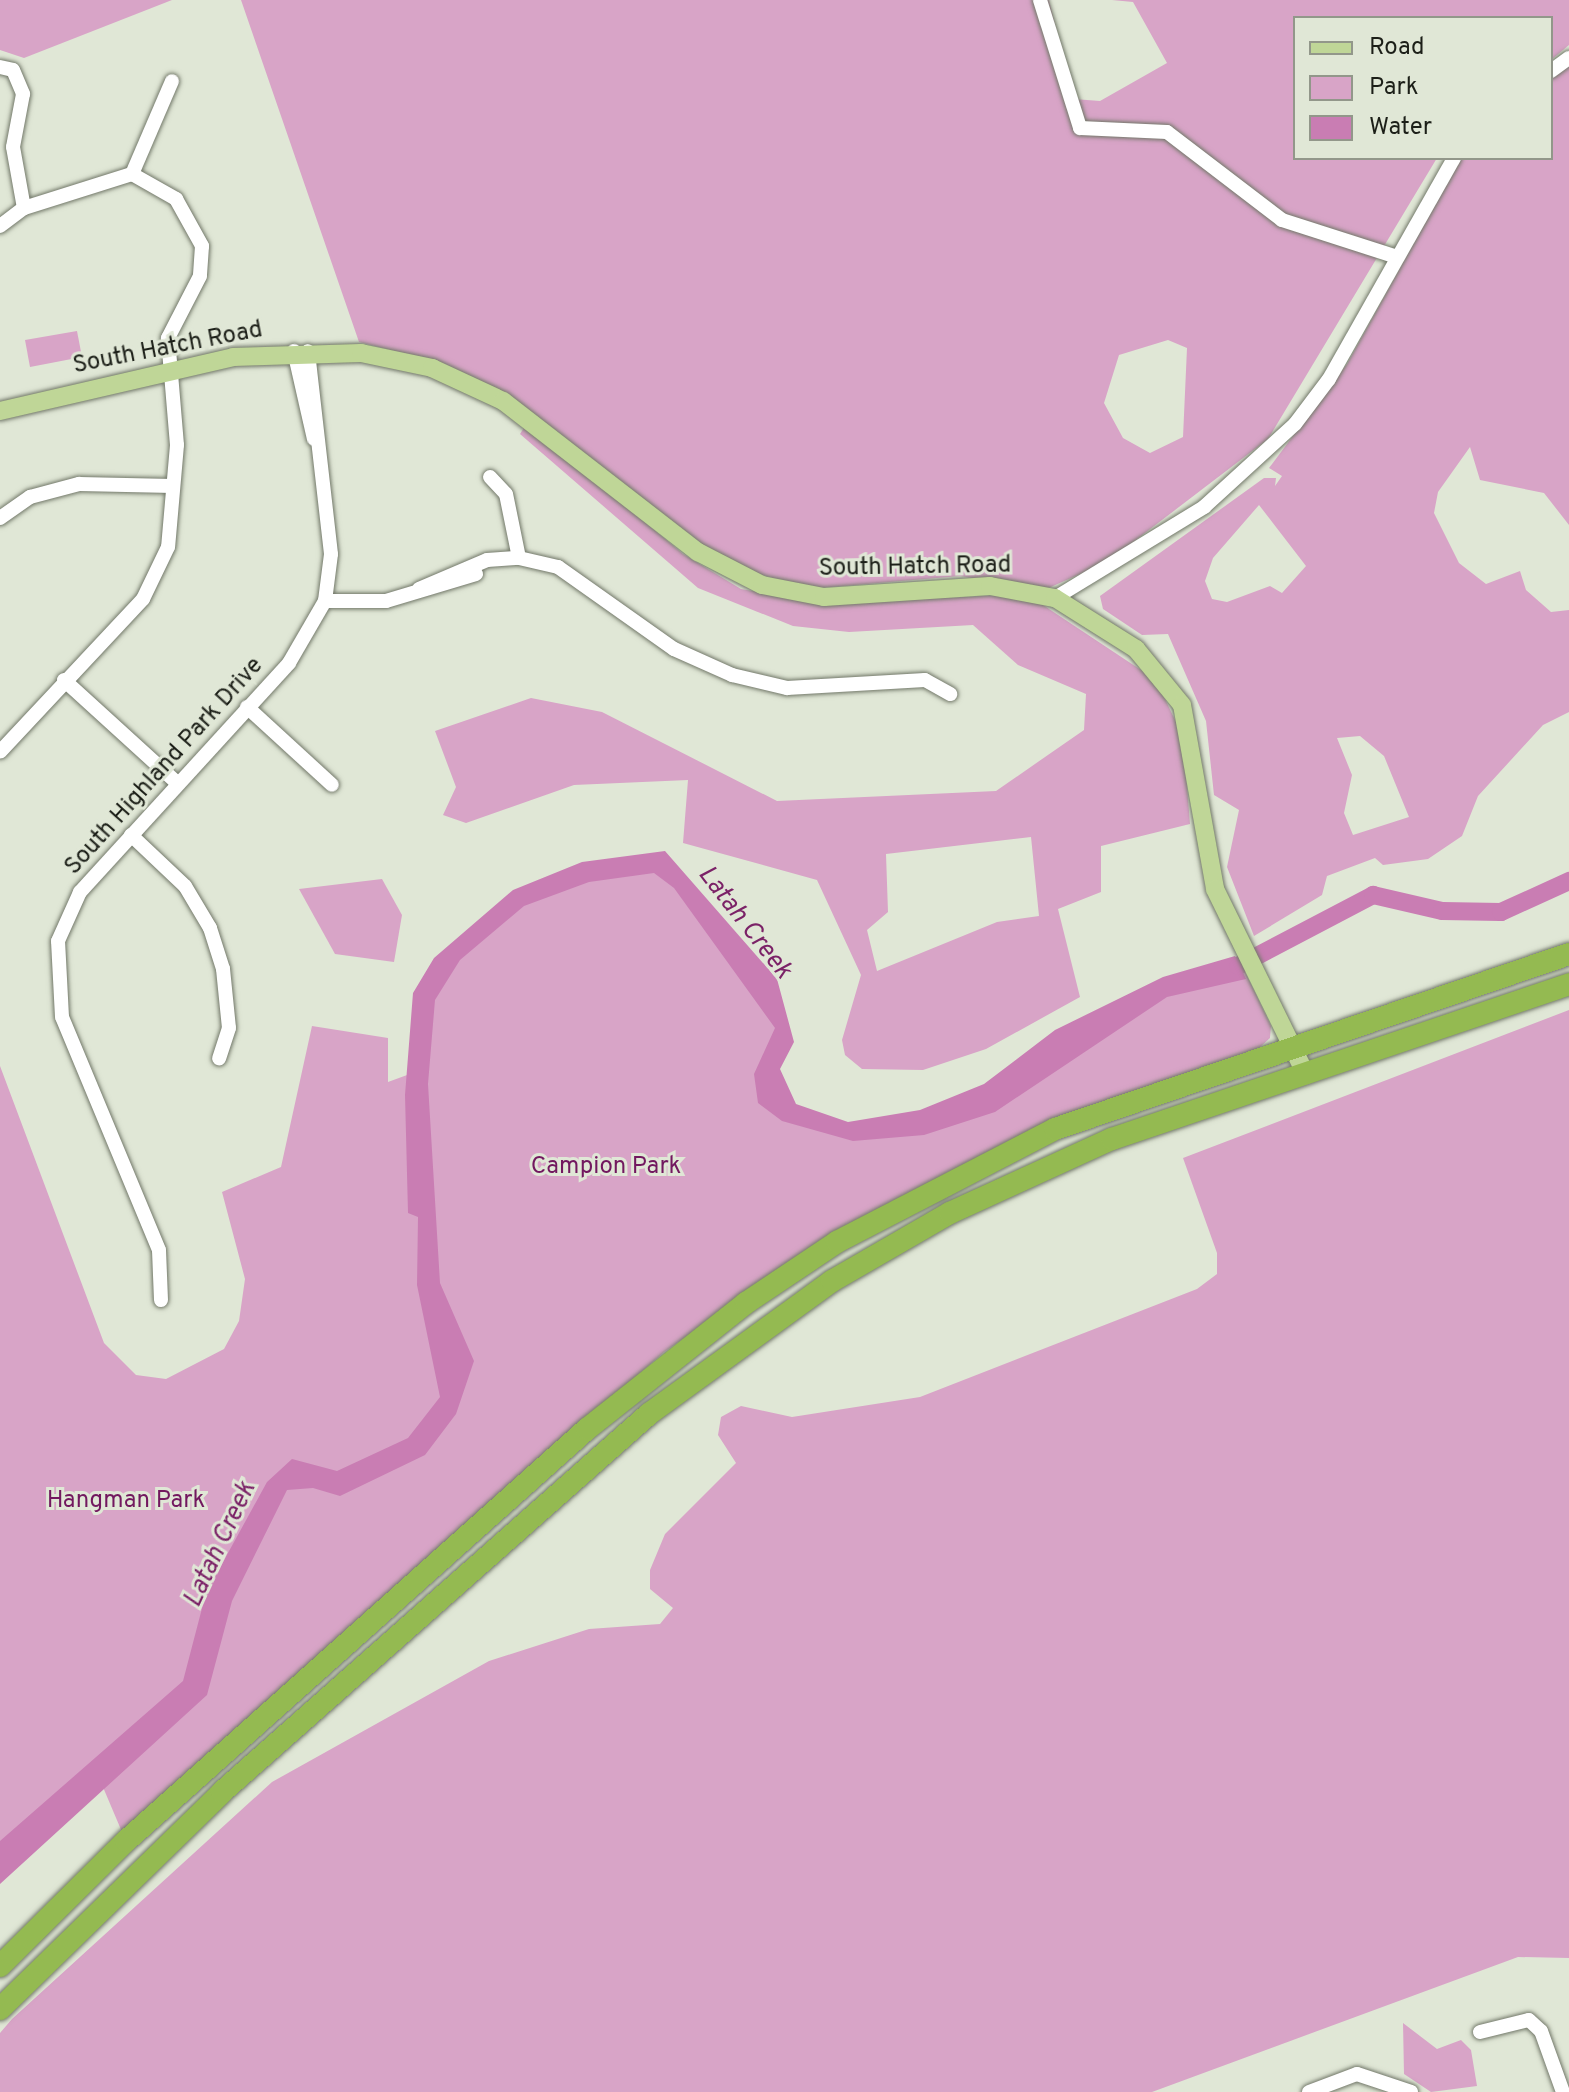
<!DOCTYPE html>
<style>
body{margin:0}
#map{position:relative;width:1569px;height:2092px;overflow:hidden;background:#e0e7d6;font-family:Overpass,sans-serif}
div>[style]{position:absolute}
[style*='--x']{left:calc(var(--x)*1px);top:calc(var(--y)*1px);width:calc(var(--w)*1px);rotate:calc(var(--a)*1deg)}
.green>*{inset:0;background:#d8a4c7}
.water>*{inset:0;background:#c97db3}
.river>*{height:18px;margin:-9px;padding:0 9px;transform-origin:9px;border-radius:9px;background:#c97db3}
.roads{filter:drop-shadow(0 0 2px #727869) drop-shadow(0 0 2px #727869)}
.minor>*{height:14px;margin:-7px;padding:0 7px;transform-origin:7px;border-radius:7px;background:#fff}
.major>*{height:18px;margin:-9px;padding:0 9px;transform-origin:9px;border-radius:9px;background:#bfd697}
.highway>*{height:22px;margin:-11px;padding:0 11px;transform-origin:11px;border-radius:11px;background:#94ba51}
span{translate:-50% -50%;white-space:nowrap;text-align:center;line-height:1.15;-webkit-text-stroke:6px #e0e7d6;paint-order:stroke}
.street-label{font-size:24px;color:#1c1f18}
.park-label{font-size:24px;color:#72185f}
.water-label{font-size:26px;color:#7b2267;font-style:italic}
.legend{position:absolute;left:1293px;top:16px;width:260px;height:144px;box-sizing:border-box;background:#e0e7d6;border:2px solid #92978a;margin:0;padding:10px 14px;list-style:none;font-size:24px;color:#1c1f18}
.legend li{display:flex;align-items:center;gap:16px;height:40px}
.legend b{width:40px;border:2px solid #92978a}
</style>
<div id="map">
<div class="green">
<i style="clip-path:polygon(0 0,172px 0,24px 58px,0 50px)"></i>
<i style="clip-path:polygon(evenodd,241px 0,1049px 0,1074px 99px,1100px 101px,1167px 63px,1133px 2px,1112px 0,1569px 0,1569px 45px,1551px 60px,1551px 18px,1295px 18px,1295px 158px,1437px 158px,1268px 439px,1107px 562px,1044px 590px,960px 576px,808px 589px,730px 565px,608px 474px,414px 356px,359px 342px,241px 0,1168px 340px,1187px 348px,1183px 437px,1150px 453px,1123px 438px,1104px 403px,1119px 355px,1168px 340px)"></i>
<i style="clip-path:polygon(evenodd,1569px 66px,1569px 525px,1544px 493px,1480px 480px,1470px 447px,1438px 492px,1434px 513px,1459px 563px,1486px 584px,1520px 571px,1526px 590px,1551px 612px,1569px 610px,1569px 712px,1543px 725px,1478px 796px,1462px 836px,1428px 859px,1383px 865px,1375px 858px,1327px 876px,1322px 895px,1254px 936px,1227px 867px,1239px 810px,1214px 795px,1206px 721px,1168px 634px,1142px 635px,1103px 609px,1100px 596px,1264px 478px,1276px 478px,1275px 486px,1282px 476px,1269px 468px,1347px 364px,1461px 158px,1551px 158px,1551px 79px,1569px 66px,1259px 505px,1306px 566px,1282px 593px,1270px 586px,1227px 602px,1212px 599px,1205px 581px,1213px 558px,1259px 505px,1569px 66px,1360px 736px,1384px 756px,1409px 817px,1353px 835px,1344px 813px,1352px 775px,1337px 738px,1360px 736px)"></i>
<i style="clip-path:polygon(77px 331px,82px 357px,30px 367px,25px 340px)"></i>
<i style="clip-path:polygon(evenodd,527px 423px,683px 554px,741px 589px,826px 604px,1003px 595px,1043px 605px,1156px 680px,1183px 737px,1190px 824px,1101px 846px,1101px 892px,1058px 909px,1080px 997px,986px 1049px,923px 1070px,862px 1069px,845px 1055px,842px 1040px,861px 975px,817px 880px,683px 843px,688px 780px,574px 785px,466px 823px,443px 815px,456px 787px,435px 731px,531px 698px,602px 712px,777px 801px,996px 791px,1084px 730px,1086px 694px,1018px 665px,973px 625px,849px 632px,793px 626px,698px 588px,520px 434px,527px 423px,1031px 837px,1039px 916px,997px 922px,877px 971px,867px 930px,888px 912px,886px 854px,1031px 837px)"></i>
<i style="clip-path:polygon(657px 863px,783px 1024px,772px 1094px,848px 1130px,922px 1121px,1161px 987px,1239px 959px,1271px 1026px,1270px 1038px,1259px 1048px,1051px 1119px,833px 1234px,664px 1352px,122px 1832px,97px 1773px,0 1862px,0 1066px,104px 1343px,136px 1375px,166px 1379px,224px 1349px,239px 1321px,245px 1279px,222px 1192px,281px 1167px,312px 1026px,388px 1038px,388px 1082px,418px 1071px,423px 1000px,448px 957px,519px 897px)"></i>
<i style="clip-path:polygon(382px 879px,402px 915px,394px 962px,335px 954px,299px 889px)"></i>
<i style="clip-path:polygon(1569px 1010px,1569px 1958px,1518px 1957px,1152px 2092px,0 2092px,0 2033px,12px 2019px,272px 1782px,489px 1661px,589px 1629px,660px 1624px,673px 1608px,650px 1589px,650px 1570px,665px 1534px,736px 1463px,718px 1435px,721px 1417px,741px 1406px,792px 1417px,920px 1397px,1197px 1289px,1217px 1274px,1217px 1253px,1183px 1158px)"></i>
<i style="clip-path:polygon(1403px 2023px,1437px 2049px,1461px 2040px,1471px 2050px,1477px 2086px,1431px 2092px,1404px 2074px)"></i>
</div>
<div class="water">
<i style="clip-path:polygon(665px 851px,777px 979px,794px 1042px,780px 1069px,796px 1104px,848px 1122px,920px 1110px,984px 1084px,1055px 1030px,1163px 977px,1235px 956px,1246px 979px,1167px 997px,995px 1112px,924px 1135px,853px 1141px,782px 1121px,758px 1103px,754px 1074px,775px 1028px,674px 888px,654px 873px,589px 882px,524px 906px,460px 960px,435px 1000px,428px 1084px,440px 1283px,474px 1361px,456px 1414px,425px 1455px,340px 1496px,313px 1488px,287px 1490px,232px 1601px,207px 1695px,0 1884px,0 1841px,183px 1681px,206px 1593px,267px 1482px,292px 1459px,337px 1471px,408px 1438px,440px 1397px,417px 1285px,418px 1217px,408px 1213px,405px 1095px,413px 993px,434px 958px,513px 890px,582px 862px)"></i>
</div>
<div class="river">
<i style="--x:1238;--y:966;--w:153;--a:-27.7"></i>
<i style="--x:1373;--y:895;--w:71;--a:13.1"></i>
<i style="--x:1442;--y:911;--w:59;--a:1"></i>
<i style="--x:1501;--y:912;--w:75;--a:-24.5"></i>
</div>
<div class="roads">
<div class="minor">
<i style="--x:1040;--y:0;--w:134;--a:72.6"></i>
<i style="--x:1080;--y:128;--w:87;--a:2.6"></i>
<i style="--x:1167;--y:132;--w:145;--a:37.4"></i>
<i style="--x:1282;--y:220;--w:118;--a:17.8"></i>
<i style="--x:0;--y:67;--w:13;--a:13"></i>
<i style="--x:13;--y:70;--w:26;--a:67"></i>
<i style="--x:23;--y:94;--w:54;--a:100.7"></i>
<i style="--x:13;--y:147;--w:62;--a:79.8"></i>
<i style="--x:1551;--y:71;--w:22;--a:-36"></i>
<i style="--x:132;--y:174;--w:101;--a:-66.7"></i>
<i style="--x:0;--y:226;--w:30;--a:-37"></i>
<i style="--x:24;--y:208;--w:113;--a:-17.5"></i>
<i style="--x:132;--y:174;--w:51;--a:29.6"></i>
<i style="--x:176;--y:199;--w:54;--a:61"></i>
<i style="--x:202;--y:246;--w:30;--a:94"></i>
<i style="--x:200;--y:276;--w:70;--a:117.3"></i>
<i style="--x:168;--y:338;--w:107;--a:85.2"></i>
<i style="--x:177;--y:445;--w:102;--a:95"></i>
<i style="--x:168;--y:547;--w:58;--a:115.7"></i>
<i style="--x:143;--y:599;--w:209;--a:133.1"></i>
<i style="--x:294;--y:351;--w:90;--a:77.2"></i>
<i style="--x:490;--y:477;--w:23;--a:47"></i>
<i style="--x:506;--y:494;--w:65;--a:78.5"></i>
<i style="--x:0;--y:518;--w:37;--a:-35"></i>
<i style="--x:30;--y:497;--w:51;--a:-14.9"></i>
<i style="--x:79;--y:484;--w:94;--a:1.2"></i>
<i style="--x:419;--y:589;--w:74;--a:-23.1"></i>
<i style="--x:487;--y:560;--w:32;--a:-4"></i>
<i style="--x:519;--y:558;--w:40;--a:13"></i>
<i style="--x:558;--y:567;--w:142;--a:35.3"></i>
<i style="--x:674;--y:649;--w:64;--a:24.1"></i>
<i style="--x:732;--y:675;--w:57;--a:13.3"></i>
<i style="--x:787;--y:688;--w:138;--a:-3.3"></i>
<i style="--x:925;--y:680;--w:29;--a:29"></i>
<i style="--x:1055;--y:598;--w:175;--a:-31.4"></i>
<i style="--x:1204;--y:507;--w:123;--a:-42.4"></i>
<i style="--x:1295;--y:424;--w:56;--a:-52.9"></i>
<i style="--x:1329;--y:379;--w:254;--a:-60.5"></i>
<i style="--x:325;--y:601;--w:61;--a:0"></i>
<i style="--x:386;--y:601;--w:94;--a:-16.7"></i>
<i style="--x:64;--y:680;--w:153;--a:42.3"></i>
<i style="--x:247;--y:707;--w:115;--a:42.5"></i>
<i style="--x:131;--y:835;--w:74;--a:43.4"></i>
<i style="--x:185;--y:886;--w:49;--a:59.2"></i>
<i style="--x:210;--y:928;--w:43;--a:72.4"></i>
<i style="--x:223;--y:969;--w:59;--a:84.2"></i>
<i style="--x:229;--y:1028;--w:32;--a:108"></i>
<i style="--x:161;--y:1300;--w:50;--a:-92.3"></i>
<i style="--x:159;--y:1250;--w:252;--a:-112.6"></i>
<i style="--x:62;--y:1017;--w:76;--a:-93"></i>
<i style="--x:58;--y:941;--w:54;--a:-65.8"></i>
<i style="--x:80;--y:892;--w:310;--a:-47.6"></i>
<i style="--x:289;--y:663;--w:72;--a:-59.9"></i>
<i style="--x:325;--y:601;--w:47;--a:-82.7"></i>
<i style="--x:331;--y:554;--w:204;--a:-96.5"></i>
<i style="--x:1480;--y:2032;--w:50;--a:-13.8"></i>
<i style="--x:1529;--y:2020;--w:16;--a:43"></i>
<i style="--x:1541;--y:2031;--w:65;--a:70.2"></i>
<i style="--x:1309;--y:2092;--w:51;--a:-20.6"></i>
<i style="--x:1357;--y:2074;--w:57;--a:18.4"></i>
</div>
<div class="major">
<i style="--x:0;--y:411;--w:239;--a:-13"></i>
<i style="--x:233;--y:357;--w:128;--a:-1.8"></i>
<i style="--x:361;--y:353;--w:73;--a:11.9"></i>
<i style="--x:432;--y:368;--w:78;--a:24.9"></i>
<i style="--x:503;--y:401;--w:247;--a:37.8"></i>
<i style="--x:698;--y:552;--w:72;--a:27.3"></i>
<i style="--x:762;--y:585;--w:63;--a:11"></i>
<i style="--x:824;--y:597;--w:166;--a:-3.8"></i>
<i style="--x:990;--y:586;--w:66;--a:10.5"></i>
<i style="--x:1055;--y:598;--w:96;--a:32.2"></i>
<i style="--x:1136;--y:649;--w:72;--a:50.6"></i>
<i style="--x:1182;--y:705;--w:187;--a:79.8"></i>
<i style="--x:1215;--y:889;--w:207;--a:63.9"></i>
</div>
<div class="highway">
<i style="--x:0;--y:1966;--w:177;--a:-44.8"></i>
<i style="--x:126;--y:1841;--w:618;--a:-41.79"></i>
<i style="--x:587;--y:1429;--w:203;--a:-38.4"></i>
<i style="--x:746;--y:1303;--w:110;--a:-33.8"></i>
<i style="--x:837;--y:1242;--w:246;--a:-27.4"></i>
<i style="--x:1055;--y:1129;--w:543;--a:-18.8"></i>
<i style="--x:0;--y:2009;--w:310;--a:-44.3"></i>
<i style="--x:222;--y:1792;--w:570;--a:-41.52"></i>
<i style="--x:649;--y:1414;--w:226;--a:-36"></i>
<i style="--x:832;--y:1281;--w:136;--a:-30"></i>
<i style="--x:950;--y:1213;--w:178;--a:-24.6"></i>
<i style="--x:1112;--y:1139;--w:483;--a:-18.7"></i>
</div>
</div>
<div class="street-label">
<span style="left:168px;top:349px;rotate:-11deg">South Hatch Road</span>
<span style="left:915px;top:568px;rotate:-1deg">South Hatch Road</span>
<span style="left:165px;top:767px;rotate:-48deg">South Highland Park Drive</span>
</div>
<div class="park-label">
<span style="left:606px;top:1168px">Campion Park</span>
<span style="left:126px;top:1502px">Hangman Park</span>
</div>
<div class="water-label">
<span style="left:744px;top:923px;rotate:52deg">Latah Creek</span>
<span style="left:221px;top:1545px;rotate:-65deg">Latah Creek</span>
</div>
<ul class="legend">
<li><b style="height:10px;background:#bfd697"></b>Road</li>
<li><b style="height:22px;background:#d8a4c7"></b>Park</li>
<li><b style="height:22px;background:#c97db3"></b>Water</li>
</ul>
</div>
